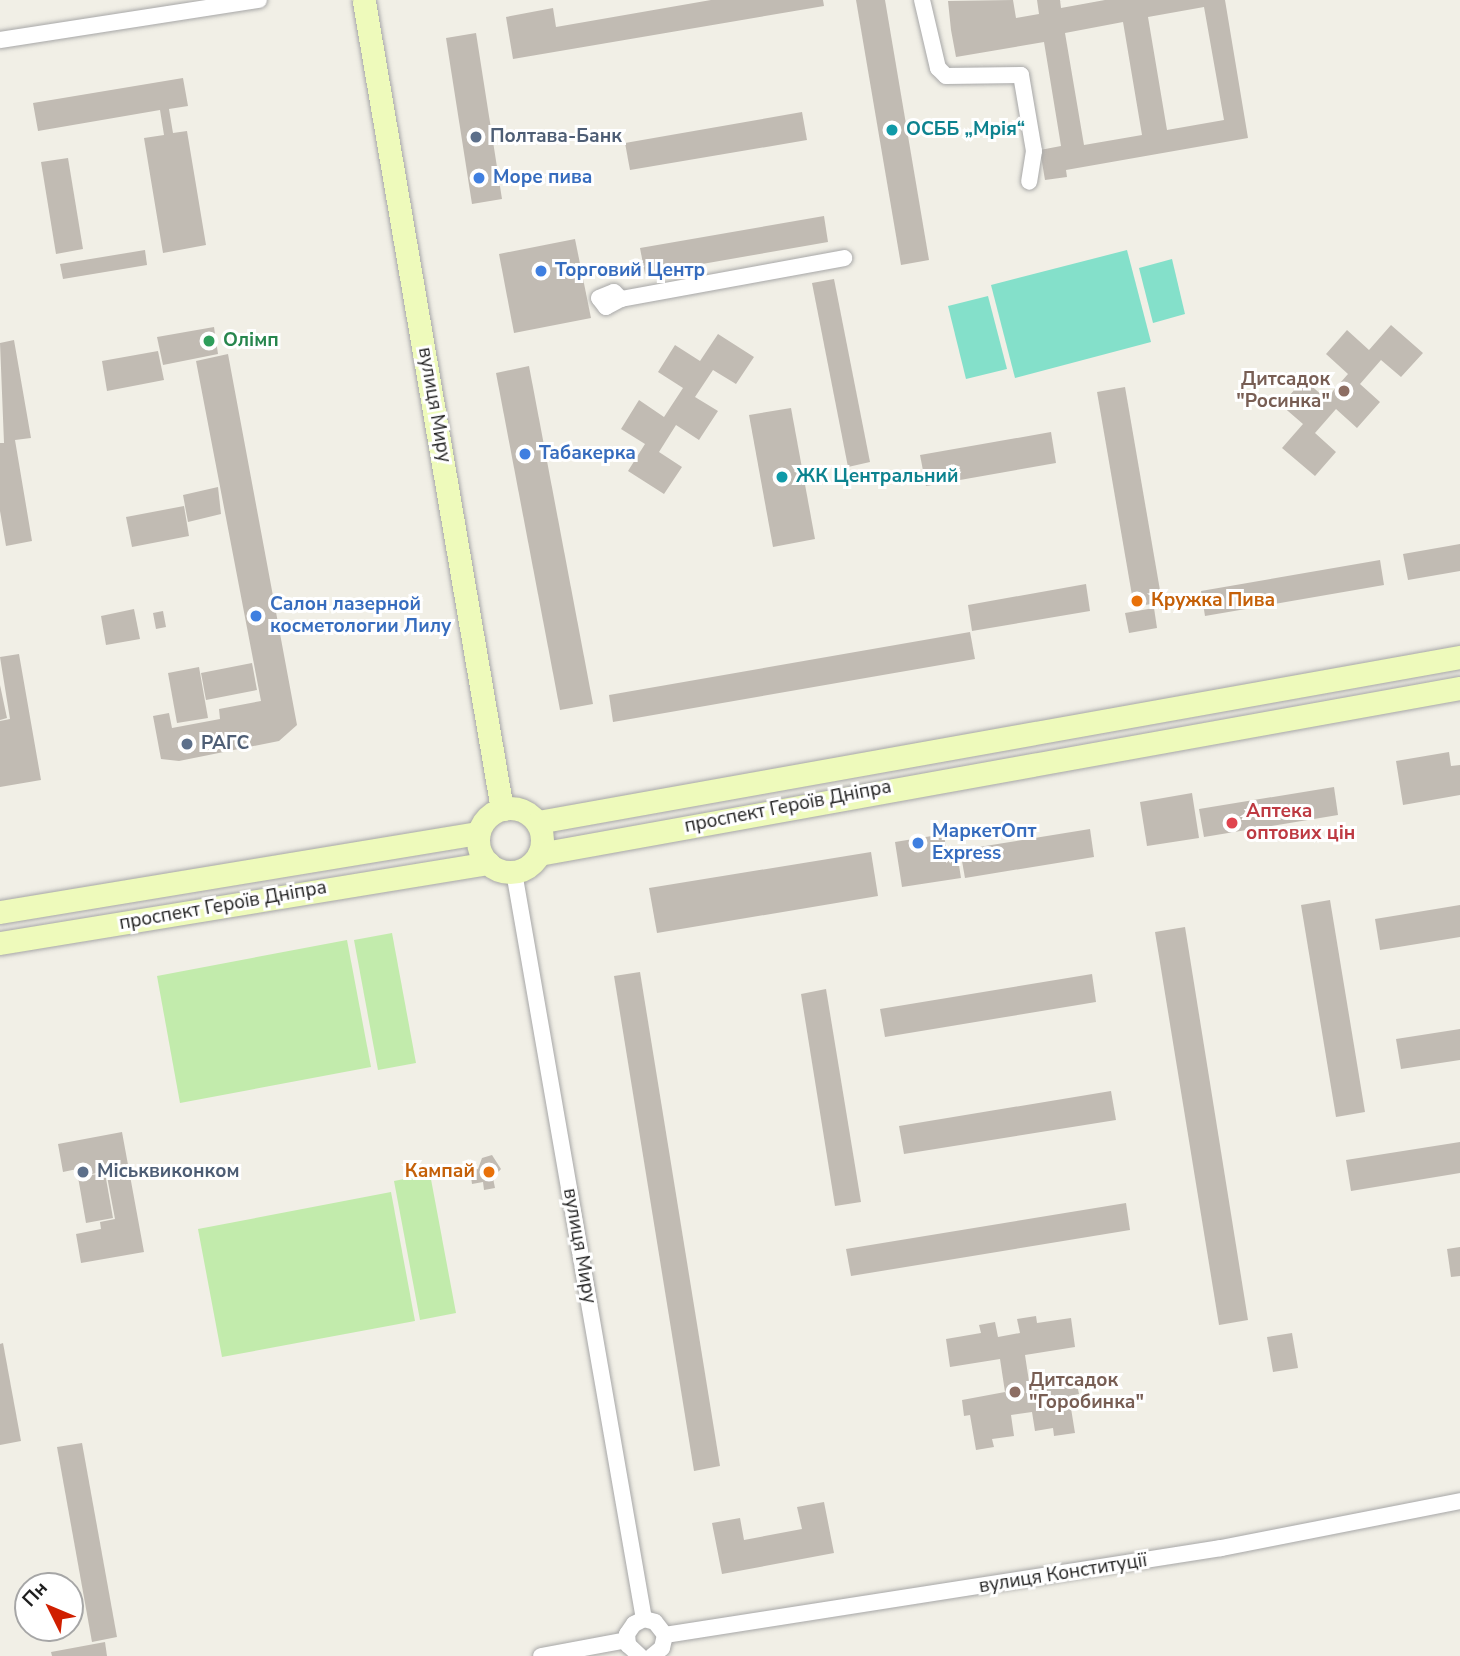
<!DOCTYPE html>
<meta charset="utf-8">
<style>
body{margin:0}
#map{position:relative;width:1460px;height:1656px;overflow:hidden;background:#f1efe6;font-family:"Nunito Sans",sans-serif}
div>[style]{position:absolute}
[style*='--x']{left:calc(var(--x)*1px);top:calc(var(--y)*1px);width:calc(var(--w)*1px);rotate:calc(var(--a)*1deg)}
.grass>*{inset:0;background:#c2ebac}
.pitch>*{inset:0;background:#84e0ca}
.building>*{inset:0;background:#c1bbb3}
.roads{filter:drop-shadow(0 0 2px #a7a7a7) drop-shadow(0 0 2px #a7a7a7)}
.street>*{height:16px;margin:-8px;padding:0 8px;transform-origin:8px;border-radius:8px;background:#fff}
.secondary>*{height:23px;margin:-11.5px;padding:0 11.5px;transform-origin:11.5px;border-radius:11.5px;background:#eefabb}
.secondary>.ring{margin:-11.5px;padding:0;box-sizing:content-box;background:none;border:23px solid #eefabb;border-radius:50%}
.dots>*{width:19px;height:19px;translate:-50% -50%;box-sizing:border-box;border:4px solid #fff;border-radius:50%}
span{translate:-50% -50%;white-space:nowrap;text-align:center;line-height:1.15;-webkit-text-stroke:6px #fff;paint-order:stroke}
.culture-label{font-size:19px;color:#0d838f;font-weight:700}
.left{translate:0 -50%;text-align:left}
.service-label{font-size:19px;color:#4e5e75;font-weight:700}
.shop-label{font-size:19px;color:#366cbe;font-weight:700}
.leisure-label{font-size:19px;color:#27864d;font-weight:700}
.education-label{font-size:19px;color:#785e54;font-weight:700}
.right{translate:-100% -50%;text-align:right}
.street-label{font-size:19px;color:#202020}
.food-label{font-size:19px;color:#c56008;font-weight:700}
.health-label{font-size:19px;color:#be3a42;font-weight:700}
.north{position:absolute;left:14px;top:1572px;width:70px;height:70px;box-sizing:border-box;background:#fff;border:2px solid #a6a6a6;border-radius:50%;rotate:313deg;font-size:19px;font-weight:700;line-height:28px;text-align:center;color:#202020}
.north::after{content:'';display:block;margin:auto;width:24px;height:32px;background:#d01f00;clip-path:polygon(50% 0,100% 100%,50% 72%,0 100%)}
</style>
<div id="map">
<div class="grass">
<i style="clip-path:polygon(392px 933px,416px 1063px,378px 1070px,354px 940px)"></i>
<i style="clip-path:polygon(347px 940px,371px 1067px,180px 1103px,157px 976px)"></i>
<i style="clip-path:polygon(430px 1174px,456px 1313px,420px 1320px,394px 1181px)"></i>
<i style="clip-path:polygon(391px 1192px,415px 1321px,222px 1357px,198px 1229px)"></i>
</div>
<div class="pitch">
<i style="clip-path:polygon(1127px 250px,1151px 342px,1015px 378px,991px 285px)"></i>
<i style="clip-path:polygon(1172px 259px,1185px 314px,1153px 323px,1139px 268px)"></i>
<i style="clip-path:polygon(988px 296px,1007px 369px,966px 379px,948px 306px)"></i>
</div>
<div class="building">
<i style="clip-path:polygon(711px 0,823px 0,824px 6px,513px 59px,506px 17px,553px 8px,556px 27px)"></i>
<i style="clip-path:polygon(856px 0,885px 0,929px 260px,901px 265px)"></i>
<i style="clip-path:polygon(evenodd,1013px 0,1016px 18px,1039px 14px,1037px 0,1060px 0,1061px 8px,1105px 0,1225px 0,1248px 138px,1066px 170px,1067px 177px,1045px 180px,1040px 150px,1061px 146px,1044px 42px,956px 57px,951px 30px,948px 1px,1013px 0,1204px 7px,1224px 120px,1167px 130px,1148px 17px,1204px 7px,1013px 0,1123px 22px,1142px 135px,1084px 145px,1065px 33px,1123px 22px)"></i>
<i style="clip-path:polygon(476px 33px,502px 199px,472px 204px,446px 38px)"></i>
<i style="clip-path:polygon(183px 78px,188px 106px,169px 109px,173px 133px,187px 131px,206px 245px,163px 253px,144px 138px,164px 135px,160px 110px,38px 131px,33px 103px)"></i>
<i style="clip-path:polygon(802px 112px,807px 140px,630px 170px,625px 143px)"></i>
<i style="clip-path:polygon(68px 158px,83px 249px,56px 254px,41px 162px)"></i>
<i style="clip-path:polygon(824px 216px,828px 242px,645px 274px,640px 248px)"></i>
<i style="clip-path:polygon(575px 239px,591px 318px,514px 333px,499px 254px)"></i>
<i style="clip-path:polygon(145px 250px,147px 265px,63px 279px,60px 264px)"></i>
<i style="clip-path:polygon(834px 279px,870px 462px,848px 467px,812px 283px)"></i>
<i style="clip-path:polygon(1391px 325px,1423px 353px,1401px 377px,1381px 360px,1360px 384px,1380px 402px,1357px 428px,1336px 409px,1315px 433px,1336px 452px,1315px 476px,1282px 448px,1303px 424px,1281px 405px,1304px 379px,1326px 399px,1348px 374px,1326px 354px,1347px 330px,1369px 350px)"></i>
<i style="clip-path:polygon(214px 327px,218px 354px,163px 365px,157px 337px)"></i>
<i style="clip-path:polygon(718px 334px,754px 357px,736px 384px,713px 370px,695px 397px,718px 411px,699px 440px,676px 425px,659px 452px,682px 467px,664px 494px,628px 471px,645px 444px,621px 429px,639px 400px,664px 417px,683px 388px,658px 372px,675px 345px,700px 361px)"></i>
<i style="clip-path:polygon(14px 340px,31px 438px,15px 440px,32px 541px,6px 546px,0 511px,0 443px,4px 443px,0 343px)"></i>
<i style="clip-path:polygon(158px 351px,164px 380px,107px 391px,102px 361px)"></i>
<i style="clip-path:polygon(228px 354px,297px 725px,279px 741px,179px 761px,161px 759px,153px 716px,169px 713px,172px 728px,220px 719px,219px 709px,261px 701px,196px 361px)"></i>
<i style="clip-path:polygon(529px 366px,593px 704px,560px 710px,496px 373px)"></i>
<i style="clip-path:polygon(1125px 387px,1162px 602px,1134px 607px,1097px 392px)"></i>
<i style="clip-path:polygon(791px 408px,815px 539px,773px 547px,749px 415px)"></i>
<i style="clip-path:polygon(1051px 432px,1056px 463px,926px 486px,920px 455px)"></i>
<i style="clip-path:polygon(218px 487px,221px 514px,188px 522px,183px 495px)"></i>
<i style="clip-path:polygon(184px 506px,189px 536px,132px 547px,126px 517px)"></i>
<i style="clip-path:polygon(1460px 544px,1460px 571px,1408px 580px,1403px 554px)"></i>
<i style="clip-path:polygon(1380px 560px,1384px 585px,1205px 616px,1201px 591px)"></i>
<i style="clip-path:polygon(1086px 584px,1090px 611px,972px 631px,968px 605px)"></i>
<i style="clip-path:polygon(1154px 608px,1157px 628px,1129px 633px,1125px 613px)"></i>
<i style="clip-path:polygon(134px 609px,140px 639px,106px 645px,101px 616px)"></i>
<i style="clip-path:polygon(163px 611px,166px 627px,156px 629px,153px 613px)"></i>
<i style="clip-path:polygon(970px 632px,975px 659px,613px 722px,609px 695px)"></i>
<i style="clip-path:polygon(19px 654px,41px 780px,0 787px,0 721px,10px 719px,0 657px)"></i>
<i style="clip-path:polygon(252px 663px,257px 690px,206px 700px,201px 673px)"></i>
<i style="clip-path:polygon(199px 667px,208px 718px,177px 723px,168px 673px)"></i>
<i style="clip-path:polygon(0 685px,7px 718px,0 720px)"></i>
<i style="clip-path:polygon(1449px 752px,1451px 766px,1460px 765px,1460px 795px,1403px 805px,1396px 761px)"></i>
<i style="clip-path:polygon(1334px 787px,1338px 815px,1204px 837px,1199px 809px)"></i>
<i style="clip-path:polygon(1192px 793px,1199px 838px,1147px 846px,1140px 802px)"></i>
<i style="clip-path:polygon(1090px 829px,1094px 857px,965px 878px,960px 850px)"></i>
<i style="clip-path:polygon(944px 834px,947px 855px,957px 853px,961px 878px,902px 887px,895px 842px)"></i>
<i style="clip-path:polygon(871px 852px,878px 896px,657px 933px,649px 888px)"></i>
<i style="clip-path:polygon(1330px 900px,1365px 1112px,1336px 1117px,1301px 905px)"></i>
<i style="clip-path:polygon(1460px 905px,1460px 937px,1380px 950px,1375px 919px)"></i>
<i style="clip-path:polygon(1185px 927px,1248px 1320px,1219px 1325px,1155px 932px)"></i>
<i style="clip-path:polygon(640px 972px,720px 1466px,694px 1471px,614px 976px)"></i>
<i style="clip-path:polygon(1092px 974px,1096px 1002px,885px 1037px,880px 1009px)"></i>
<i style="clip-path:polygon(826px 989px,861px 1202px,835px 1206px,801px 994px)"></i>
<i style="clip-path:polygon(1460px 1029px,1460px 1060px,1401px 1069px,1396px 1039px)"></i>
<i style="clip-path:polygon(1111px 1091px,1116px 1120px,904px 1154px,899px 1126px)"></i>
<i style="clip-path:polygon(122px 1132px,144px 1252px,81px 1263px,76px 1234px,101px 1229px,100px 1222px,115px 1219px,106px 1171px,92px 1174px,91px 1166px,63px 1172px,58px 1144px)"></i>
<i style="clip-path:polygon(1460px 1142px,1460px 1173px,1351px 1191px,1346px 1160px)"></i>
<i style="clip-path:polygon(492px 1155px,501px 1169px,493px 1178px,495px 1188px,484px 1190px,483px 1182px,472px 1184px,470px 1170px,478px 1169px,482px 1158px)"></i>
<i style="clip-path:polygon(105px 1173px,113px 1218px,86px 1223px,78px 1177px)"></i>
<i style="clip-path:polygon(1126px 1203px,1130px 1230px,851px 1276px,846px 1249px)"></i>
<i style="clip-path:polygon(1460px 1247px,1460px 1276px,1451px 1277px,1447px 1249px)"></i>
<i style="clip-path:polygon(1036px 1316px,1037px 1323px,1071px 1318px,1075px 1347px,1025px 1355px,1030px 1388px,1076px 1380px,1079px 1394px,1069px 1396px,1075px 1433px,1054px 1436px,1053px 1428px,1035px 1431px,1032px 1412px,1011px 1415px,1014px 1436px,992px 1439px,994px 1447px,976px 1450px,970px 1415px,964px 1416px,962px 1400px,1005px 1392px,1000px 1359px,950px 1367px,946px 1339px,981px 1333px,979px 1325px,995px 1322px,998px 1337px,1020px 1333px,1017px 1319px)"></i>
<i style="clip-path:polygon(1292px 1333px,1298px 1368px,1273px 1372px,1267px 1337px)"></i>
<i style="clip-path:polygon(3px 1343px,21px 1441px,0 1445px,0 1344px)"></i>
<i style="clip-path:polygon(82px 1443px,117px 1637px,92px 1642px,57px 1447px)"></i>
<i style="clip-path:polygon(824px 1502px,834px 1553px,722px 1574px,712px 1523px,740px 1518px,744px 1540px,802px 1529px,797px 1507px)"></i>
<i style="clip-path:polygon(105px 1642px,107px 1656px,52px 1656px,51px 1652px)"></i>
</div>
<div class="roads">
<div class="street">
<i style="--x:922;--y:0;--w:70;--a:76.8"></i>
<i style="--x:938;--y:68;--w:11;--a:45"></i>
<i style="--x:946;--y:76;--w:75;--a:-0.8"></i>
<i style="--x:1021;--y:75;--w:77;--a:80.3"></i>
<i style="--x:1034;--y:151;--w:31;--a:99"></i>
<i style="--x:0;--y:40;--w:262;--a:-8.8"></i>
<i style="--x:621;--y:299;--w:17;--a:152"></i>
<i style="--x:606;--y:307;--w:11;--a:-128"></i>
<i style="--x:599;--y:298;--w:16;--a:-22"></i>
<i style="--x:614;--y:292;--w:10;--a:45"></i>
<i style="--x:621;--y:299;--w:227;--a:-10.4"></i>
<i style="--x:514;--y:872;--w:758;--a:80.13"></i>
<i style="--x:665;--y:1635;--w:563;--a:-8.89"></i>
<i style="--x:1221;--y:1548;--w:244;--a:-11.1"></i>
<i style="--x:541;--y:1656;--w:87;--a:-10.5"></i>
<i style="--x:640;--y:1656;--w:16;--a:-137"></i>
<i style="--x:628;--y:1645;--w:11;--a:-95"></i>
<i style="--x:627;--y:1634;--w:12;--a:-55"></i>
<i style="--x:634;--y:1624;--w:11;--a:-27"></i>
<i style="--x:644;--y:1619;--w:11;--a:15"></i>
<i style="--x:655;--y:1622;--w:16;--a:52"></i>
<i style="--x:665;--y:1635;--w:13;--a:103"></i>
<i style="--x:662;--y:1648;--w:13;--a:141"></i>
</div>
<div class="secondary">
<i style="--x:364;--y:2;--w:819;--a:80.3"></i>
<i class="ring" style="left:478px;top:808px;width:41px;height:41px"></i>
<i style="--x:538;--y:822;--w:937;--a:-10.15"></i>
<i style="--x:539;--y:854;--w:936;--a:-10.22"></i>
<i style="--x:0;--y:912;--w:485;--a:-9.4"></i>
<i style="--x:0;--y:943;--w:495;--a:-9.3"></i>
</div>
</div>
<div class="dots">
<i style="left:892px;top:130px;background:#0f9aa8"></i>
<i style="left:476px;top:137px;background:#5c6f8a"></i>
<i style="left:479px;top:178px;background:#3f7fe0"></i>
<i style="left:541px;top:271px;background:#3f7fe0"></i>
<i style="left:209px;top:341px;background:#2e9e5b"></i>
<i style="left:1344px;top:391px;background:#8d6e63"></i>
<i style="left:525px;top:454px;background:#3f7fe0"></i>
<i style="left:782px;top:477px;background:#0f9aa8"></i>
<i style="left:1137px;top:601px;background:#e8710a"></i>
<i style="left:256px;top:616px;background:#3f7fe0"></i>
<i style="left:187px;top:744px;background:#5c6f8a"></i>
<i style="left:1232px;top:823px;background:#e0444e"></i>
<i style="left:918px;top:843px;background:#3f7fe0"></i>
<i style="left:83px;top:1172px;background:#5c6f8a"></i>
<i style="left:489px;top:1172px;background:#e8710a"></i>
<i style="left:1015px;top:1392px;background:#8d6e63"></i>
</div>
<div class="culture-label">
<span class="left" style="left:906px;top:130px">ОСББ „Мрія“</span>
<span class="left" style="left:796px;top:477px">ЖК Центральний</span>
</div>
<div class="service-label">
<span class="left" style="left:490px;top:137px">Полтава-Банк</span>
<span class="left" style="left:201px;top:744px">РАГС</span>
<span class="left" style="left:97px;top:1172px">Міськвиконком</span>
</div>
<div class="shop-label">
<span class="left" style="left:493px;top:178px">Море пива</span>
<span class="left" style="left:555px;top:271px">Торговий Центр</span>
<span class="left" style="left:539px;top:454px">Табакерка</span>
<span class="left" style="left:270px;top:616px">Салон лазерной<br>косметологии Лилу</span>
<span class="left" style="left:932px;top:843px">МаркетОпт<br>Express</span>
</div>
<div class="leisure-label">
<span class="left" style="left:223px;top:341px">Олімп</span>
</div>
<div class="education-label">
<span class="right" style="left:1330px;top:391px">Дитсадок<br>"Росинка"</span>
<span class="left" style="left:1029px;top:1392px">Дитсадок<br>"Горобинка"</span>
</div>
<div class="street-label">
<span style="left:434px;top:405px;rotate:80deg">вулиця Миру</span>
<span style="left:788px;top:807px;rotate:-11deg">проспект Героїв Дніпра</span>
<span style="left:223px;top:906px;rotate:-10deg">проспект Героїв Дніпра</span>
<span style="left:579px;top:1246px;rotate:80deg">вулиця Миру</span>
<span style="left:1063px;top:1574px;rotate:-9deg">вулиця Конституції</span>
</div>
<div class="food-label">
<span class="left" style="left:1151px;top:601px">Кружка Пива</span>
<span class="right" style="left:475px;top:1172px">Кампай</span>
</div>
<div class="health-label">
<span class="left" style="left:1246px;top:823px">Аптека<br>оптових цін</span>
</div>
<div class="north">Пн</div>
</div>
